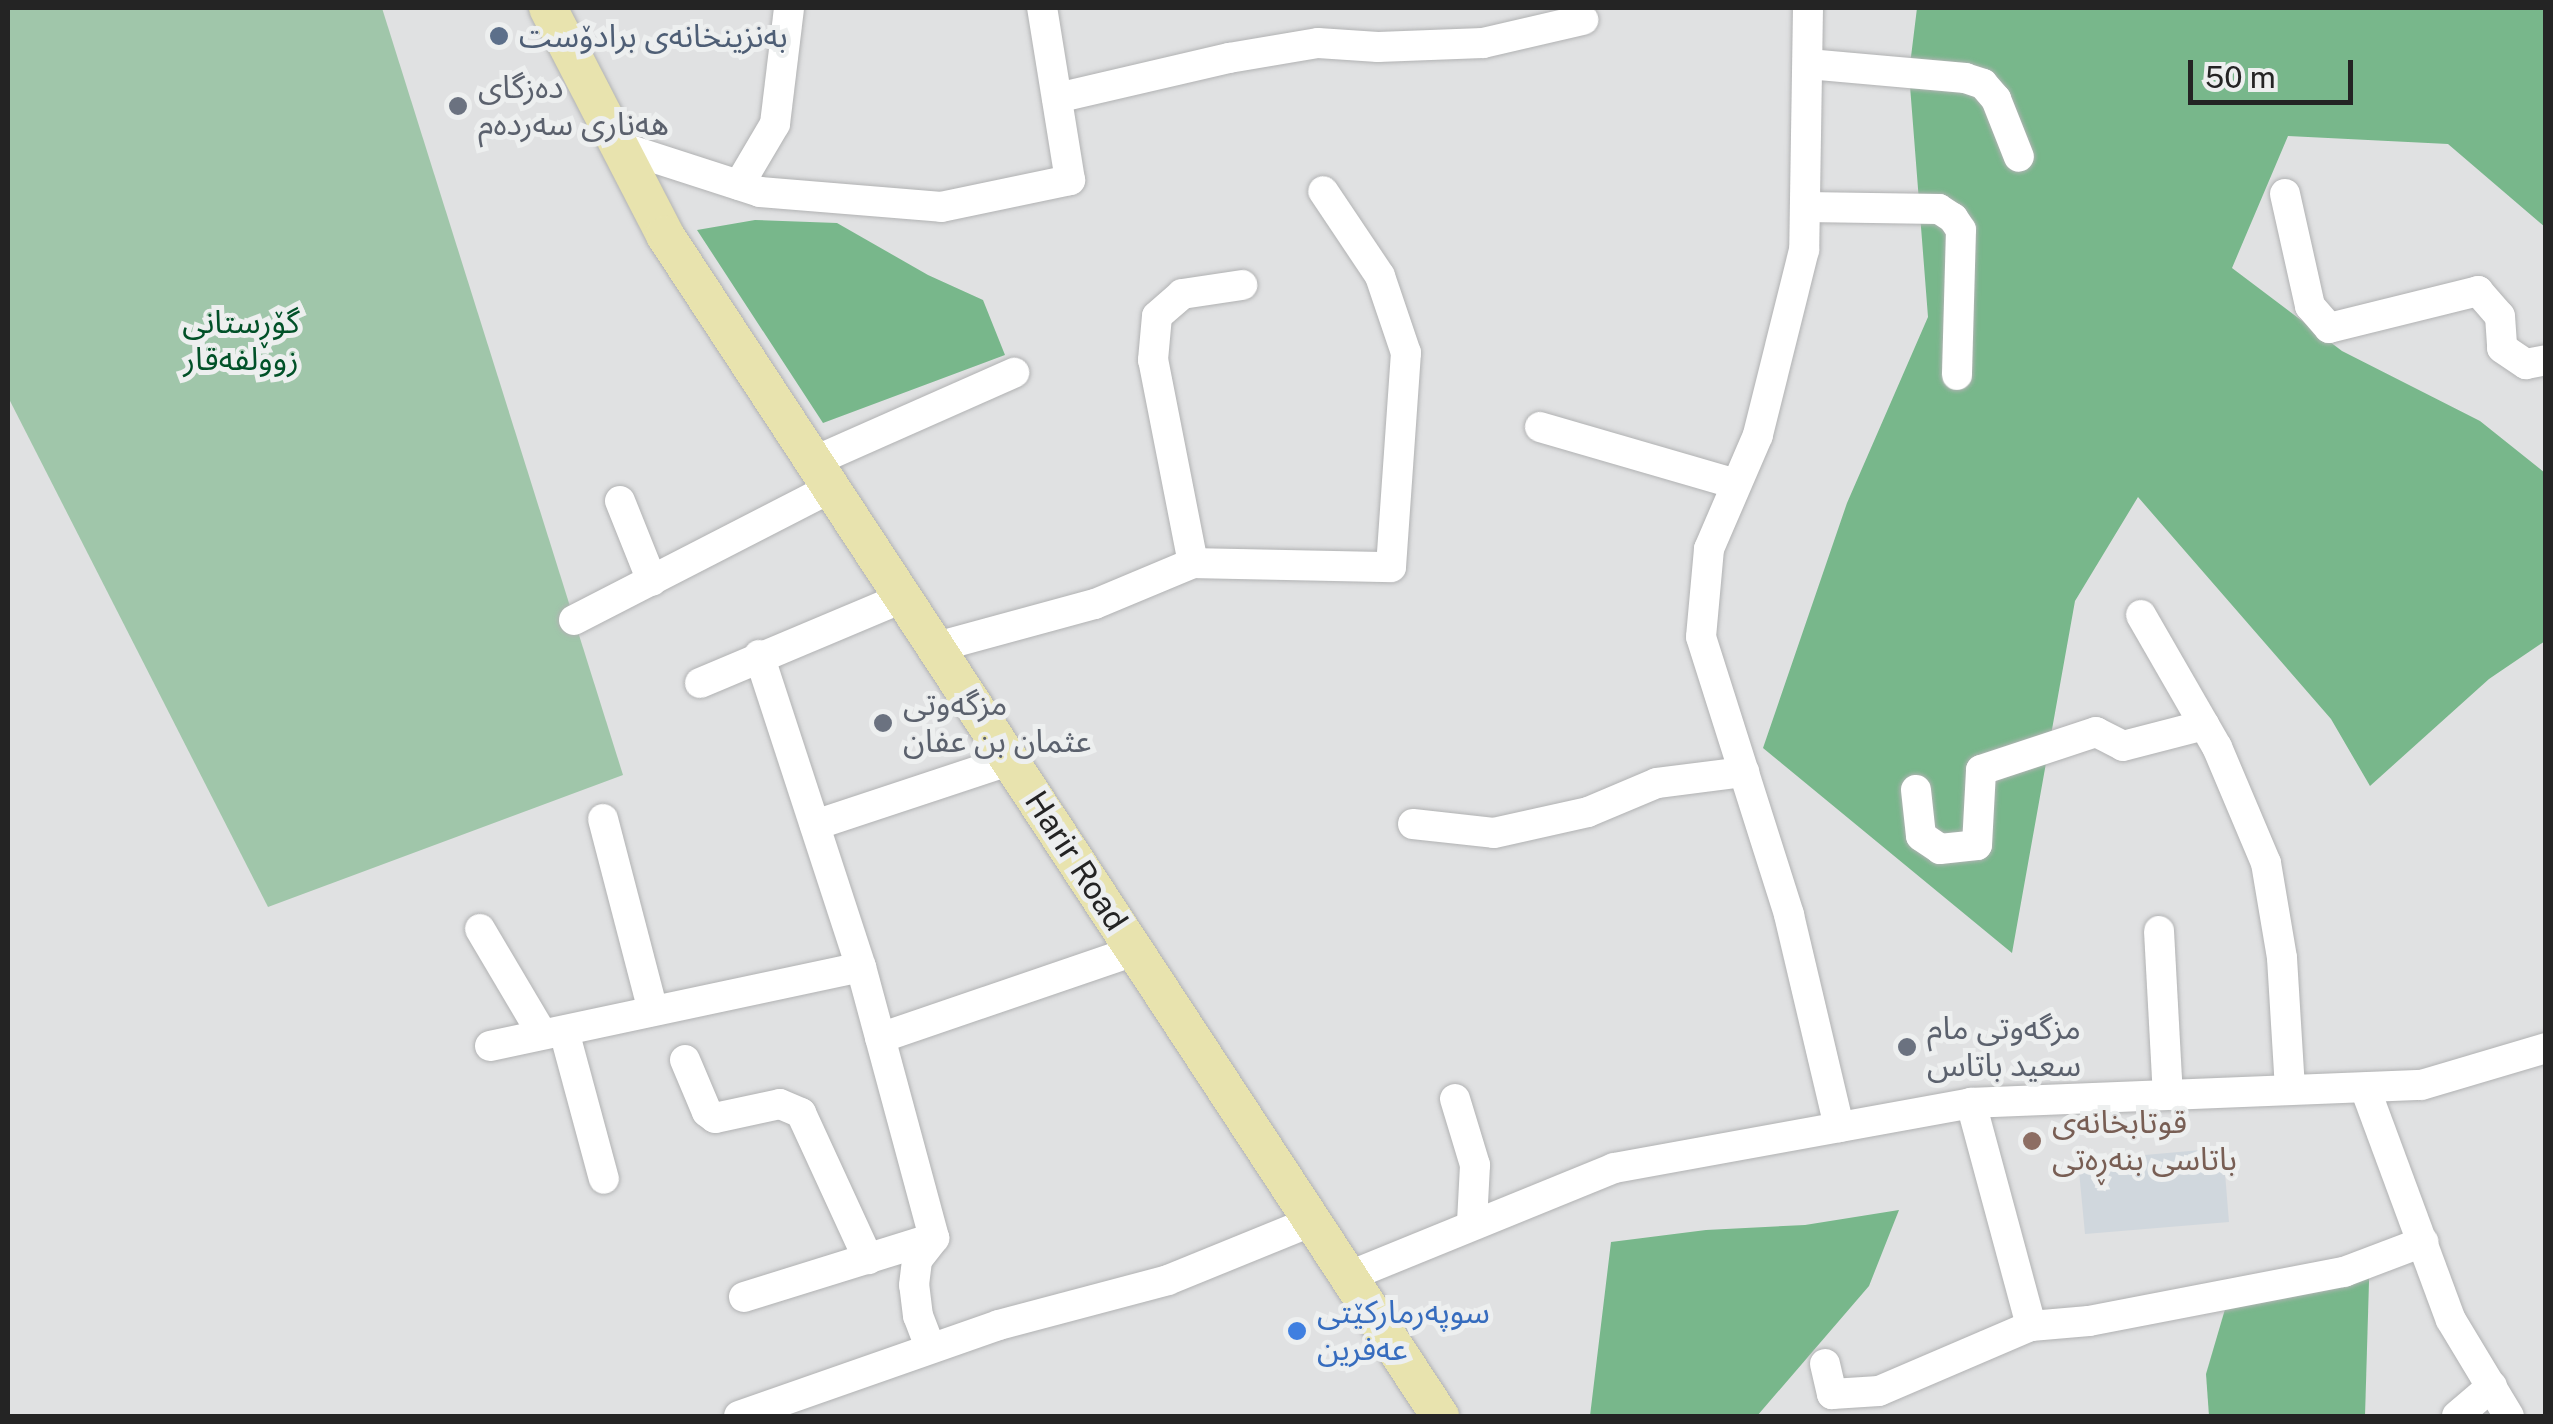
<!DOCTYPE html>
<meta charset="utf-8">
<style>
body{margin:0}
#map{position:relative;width:2553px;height:1424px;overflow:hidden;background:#e0e1e2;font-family:"Public Sans","Noto Sans Arabic",sans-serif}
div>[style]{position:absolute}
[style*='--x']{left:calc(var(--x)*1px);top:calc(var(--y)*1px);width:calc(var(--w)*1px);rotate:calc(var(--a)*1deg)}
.built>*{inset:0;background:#d0d7dd}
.green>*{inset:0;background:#a0c6aa}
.forest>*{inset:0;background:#78b78b}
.roads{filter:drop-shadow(0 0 2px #b1b2b3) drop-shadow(0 0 2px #b1b2b3)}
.minor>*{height:30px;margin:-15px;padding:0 15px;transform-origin:15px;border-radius:15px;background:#fff}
.major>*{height:38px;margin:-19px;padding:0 19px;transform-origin:19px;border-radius:19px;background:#e8e3ae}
.dots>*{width:28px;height:28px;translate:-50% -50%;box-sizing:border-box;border:5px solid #edefef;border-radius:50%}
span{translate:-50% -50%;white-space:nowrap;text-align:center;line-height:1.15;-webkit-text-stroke:10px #edefef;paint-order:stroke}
.service-label{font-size:32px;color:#4e5e75}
.left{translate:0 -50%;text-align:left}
.worship-label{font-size:32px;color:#5b616d}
.park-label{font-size:32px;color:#015128}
.street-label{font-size:32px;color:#242424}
.education-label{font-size:32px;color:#785e54}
.shop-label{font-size:32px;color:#366cbe}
.frame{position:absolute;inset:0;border:10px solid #242424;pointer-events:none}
.scale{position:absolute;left:2188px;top:60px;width:165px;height:45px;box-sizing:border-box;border:5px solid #242424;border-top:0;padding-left:12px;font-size:30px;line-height:35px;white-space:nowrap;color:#242424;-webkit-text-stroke:8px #edefef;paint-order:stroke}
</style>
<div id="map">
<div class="built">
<i style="clip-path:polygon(2223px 1148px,2229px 1222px,2085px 1234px,2078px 1161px)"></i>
</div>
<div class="green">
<i style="clip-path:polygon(8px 8px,382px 8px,623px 775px,268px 907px,8px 397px)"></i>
</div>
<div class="forest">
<i style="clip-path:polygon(1917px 8px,2545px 8px,2545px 227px,2448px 144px,2288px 136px,2232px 268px,2342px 351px,2480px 421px,2545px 473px,2545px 641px,2489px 679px,2370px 786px,2331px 719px,2138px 497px,2075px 601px,2012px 953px,1763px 748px,1847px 503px,1928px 317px,1909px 73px)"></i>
<i style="clip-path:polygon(755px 220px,837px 223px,928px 275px,983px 300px,1005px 355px,823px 423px,697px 230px)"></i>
<i style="clip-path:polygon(1899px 1210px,1869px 1286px,1757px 1416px,1590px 1416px,1611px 1242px,1706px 1230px,1805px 1225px)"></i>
<i style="clip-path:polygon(2370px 1248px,2365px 1416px,2209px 1416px,2206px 1374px,2228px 1299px)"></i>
</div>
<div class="roads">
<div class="minor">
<i style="--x:1808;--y:8;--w:242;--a:90.9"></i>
<i style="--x:1804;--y:250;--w:191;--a:104"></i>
<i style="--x:1758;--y:435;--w:124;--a:113.3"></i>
<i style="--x:1709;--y:549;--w:88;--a:95.2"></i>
<i style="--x:1701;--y:637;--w:292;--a:72.4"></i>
<i style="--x:1789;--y:915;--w:218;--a:76.7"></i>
<i style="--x:1808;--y:64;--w:158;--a:5.1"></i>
<i style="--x:1965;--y:78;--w:19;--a:18"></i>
<i style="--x:1983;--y:84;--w:20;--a:49"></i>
<i style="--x:1996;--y:99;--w:62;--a:68.4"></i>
<i style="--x:1057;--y:98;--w:177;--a:-13.1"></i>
<i style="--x:1229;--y:58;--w:90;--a:-9.6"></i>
<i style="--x:1318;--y:43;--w:60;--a:3.8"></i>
<i style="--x:1378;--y:47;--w:105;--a:-2.2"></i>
<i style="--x:1483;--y:43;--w:103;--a:-13"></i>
<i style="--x:624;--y:148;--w:143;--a:17.9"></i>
<i style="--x:760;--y:192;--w:182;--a:4.7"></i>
<i style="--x:941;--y:207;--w:132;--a:-11.8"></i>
<i style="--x:1070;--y:180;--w:174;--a:-99.2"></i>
<i style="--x:739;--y:185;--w:71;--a:-59.5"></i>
<i style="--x:775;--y:124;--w:117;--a:-83.1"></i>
<i style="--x:2285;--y:194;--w:115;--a:77.4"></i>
<i style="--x:2310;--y:306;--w:29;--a:49"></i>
<i style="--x:2329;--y:328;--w:154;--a:-13.9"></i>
<i style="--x:2478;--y:291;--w:33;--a:49"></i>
<i style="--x:2500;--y:316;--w:32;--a:86"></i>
<i style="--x:2502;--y:348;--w:29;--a:34"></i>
<i style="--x:2526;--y:364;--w:20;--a:-11"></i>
<i style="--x:1805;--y:207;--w:134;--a:0.9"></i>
<i style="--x:1939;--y:209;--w:17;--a:33"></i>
<i style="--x:1953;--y:218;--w:14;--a:56"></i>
<i style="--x:1961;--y:230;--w:145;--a:91.6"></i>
<i style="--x:1540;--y:427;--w:204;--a:16.2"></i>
<i style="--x:815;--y:461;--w:218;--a:-23.9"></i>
<i style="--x:620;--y:501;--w:86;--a:68.2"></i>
<i style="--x:1193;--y:563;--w:198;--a:1.2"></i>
<i style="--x:1391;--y:567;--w:215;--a:-86"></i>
<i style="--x:1406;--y:353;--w:81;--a:-108.7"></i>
<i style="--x:1380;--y:276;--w:102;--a:-123.8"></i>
<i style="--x:2141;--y:615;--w:152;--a:60.1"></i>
<i style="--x:2217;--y:747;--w:126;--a:67.1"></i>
<i style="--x:2266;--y:863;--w:96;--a:80.4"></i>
<i style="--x:2282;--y:958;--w:132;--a:86.5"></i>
<i style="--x:574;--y:620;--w:291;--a:-27.2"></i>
<i style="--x:941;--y:652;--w:8;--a:-67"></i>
<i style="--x:944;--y:645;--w:156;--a:-15.2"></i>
<i style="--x:1095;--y:604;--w:106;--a:-22.7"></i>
<i style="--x:1193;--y:563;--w:207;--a:-101.1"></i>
<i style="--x:1153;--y:360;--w:44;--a:-84.8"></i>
<i style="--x:1157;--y:316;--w:33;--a:-41"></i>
<i style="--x:1182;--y:294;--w:61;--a:-8.5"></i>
<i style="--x:759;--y:655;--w:328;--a:71.9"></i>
<i style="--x:861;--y:967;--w:281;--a:74.9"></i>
<i style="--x:700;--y:683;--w:222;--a:-22.8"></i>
<i style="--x:1916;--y:790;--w:46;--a:83.8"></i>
<i style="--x:1921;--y:836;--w:23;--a:34"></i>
<i style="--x:1940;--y:849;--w:37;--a:-6"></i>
<i style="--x:1977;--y:845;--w:75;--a:-86.9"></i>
<i style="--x:1981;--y:770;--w:121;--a:-18.3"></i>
<i style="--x:2096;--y:732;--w:30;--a:27"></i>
<i style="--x:2123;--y:746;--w:84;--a:-14.5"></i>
<i style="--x:603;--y:819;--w:198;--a:75.4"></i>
<i style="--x:1413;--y:824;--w:81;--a:6.3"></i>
<i style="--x:1494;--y:833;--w:96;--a:-12.6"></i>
<i style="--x:1588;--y:812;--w:75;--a:-22.8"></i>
<i style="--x:1657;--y:783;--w:88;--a:-7.2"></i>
<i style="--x:815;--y:825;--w:206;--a:-18.3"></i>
<i style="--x:480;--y:929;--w:122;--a:59.4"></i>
<i style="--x:2159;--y:931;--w:164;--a:86.9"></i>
<i style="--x:564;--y:1031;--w:153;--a:74.9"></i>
<i style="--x:880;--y:1038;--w:268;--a:-18.9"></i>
<i style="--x:490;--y:1046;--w:379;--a:-12"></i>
<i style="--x:685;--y:1060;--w:56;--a:67.1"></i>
<i style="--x:707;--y:1112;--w:10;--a:37"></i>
<i style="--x:715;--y:1118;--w:66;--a:-12.2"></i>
<i style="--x:780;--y:1104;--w:23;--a:23"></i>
<i style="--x:801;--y:1113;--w:161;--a:65.3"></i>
<i style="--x:2365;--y:1088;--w:247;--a:69.7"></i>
<i style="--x:2451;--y:1320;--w:112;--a:58.9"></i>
<i style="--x:1455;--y:1099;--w:69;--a:73.1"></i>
<i style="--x:1475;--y:1165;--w:58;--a:93"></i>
<i style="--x:1971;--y:1103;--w:231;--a:74.9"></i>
<i style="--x:2031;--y:1326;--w:58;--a:-4.9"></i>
<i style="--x:2089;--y:1321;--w:260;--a:-10.9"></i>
<i style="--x:2344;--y:1272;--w:85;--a:-20.8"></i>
<i style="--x:1347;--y:1277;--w:288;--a:-22.2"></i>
<i style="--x:1614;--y:1168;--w:363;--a:-10.3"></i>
<i style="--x:1971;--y:1103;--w:450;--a:-2.3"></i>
<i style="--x:2421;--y:1085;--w:130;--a:-16.5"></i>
<i style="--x:744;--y:1297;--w:199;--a:-17.3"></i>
<i style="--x:930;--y:1347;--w:33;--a:-111"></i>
<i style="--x:918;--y:1316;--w:31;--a:-97"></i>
<i style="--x:914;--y:1285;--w:25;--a:-83"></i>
<i style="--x:917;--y:1260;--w:28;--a:-52"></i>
<i style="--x:1825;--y:1364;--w:31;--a:77"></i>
<i style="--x:1832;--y:1394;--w:47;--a:-3.7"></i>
<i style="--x:1879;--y:1391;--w:165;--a:-23.2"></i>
<i style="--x:739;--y:1416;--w:275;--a:-19.3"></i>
<i style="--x:999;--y:1325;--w:175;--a:-14.9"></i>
<i style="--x:1168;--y:1280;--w:153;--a:-22.2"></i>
<i style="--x:2457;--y:1416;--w:46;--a:-40.6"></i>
</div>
<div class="major">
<i style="--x:548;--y:8;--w:255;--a:62.7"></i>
<i style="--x:665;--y:235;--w:1413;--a:56.73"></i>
</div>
</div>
<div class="dots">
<i style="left:499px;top:36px;background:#5c6f8a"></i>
<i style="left:458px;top:106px;background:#6b7280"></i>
<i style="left:883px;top:723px;background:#6b7280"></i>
<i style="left:1907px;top:1047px;background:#6b7280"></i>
<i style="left:2032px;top:1141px;background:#8d6e63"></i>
<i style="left:1297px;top:1331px;background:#3f7fe0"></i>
</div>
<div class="service-label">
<span class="left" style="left:519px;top:36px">بەنزینخانەی برادۆست</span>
</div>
<div class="worship-label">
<span class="left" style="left:478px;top:106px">دەزگای<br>هەناری سەردەم</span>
<span class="left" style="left:903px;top:723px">مزگەوتی<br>عثمان بن عفان</span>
<span class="left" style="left:1927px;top:1047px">مزگەوتی مام<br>سعید باتاس</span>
</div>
<div class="park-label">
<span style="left:241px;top:341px">گۆڕستانی<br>زوولفەقار</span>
</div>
<div class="street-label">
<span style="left:1076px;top:861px;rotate:57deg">Harir Road</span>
</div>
<div class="education-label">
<span class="left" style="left:2052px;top:1141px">قوتابخانەی<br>باتاسی بنەڕەتی</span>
</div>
<div class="shop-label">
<span class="left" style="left:1317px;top:1331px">سوپەرمارکێتی<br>عەفرین</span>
</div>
<div class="frame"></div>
<div class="scale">50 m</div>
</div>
